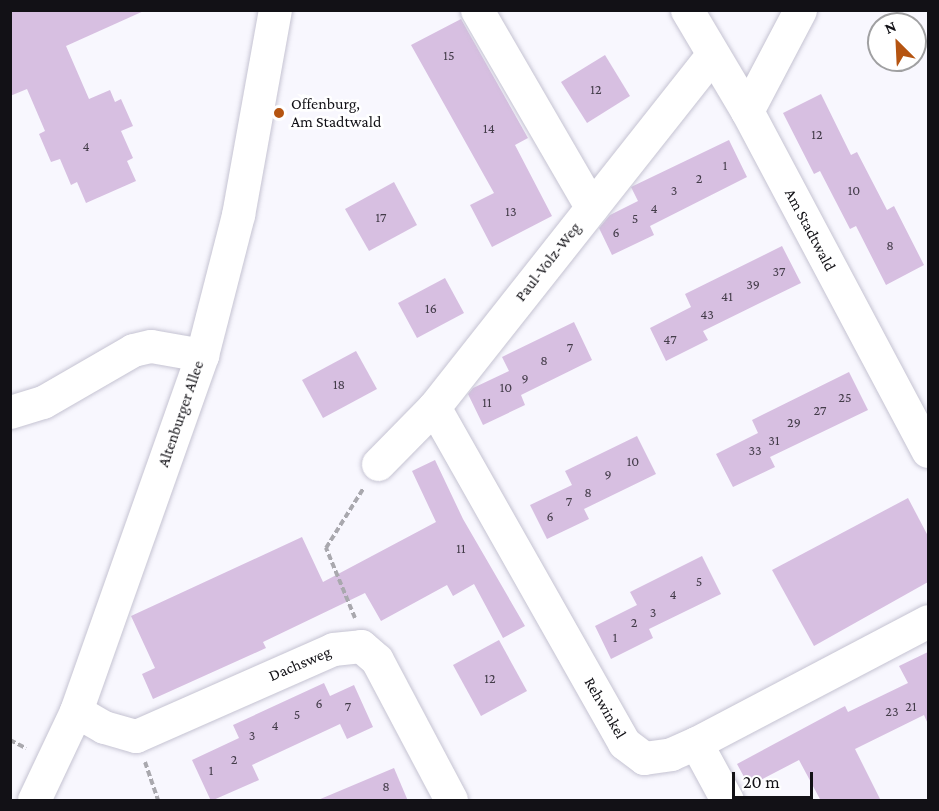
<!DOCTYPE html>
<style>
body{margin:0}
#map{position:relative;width:939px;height:811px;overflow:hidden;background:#f8f7fe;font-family:"Crimson Pro",serif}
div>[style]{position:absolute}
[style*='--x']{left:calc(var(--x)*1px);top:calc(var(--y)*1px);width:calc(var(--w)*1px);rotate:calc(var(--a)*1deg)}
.building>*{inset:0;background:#d7bfe1}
.path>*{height:4px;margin-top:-2px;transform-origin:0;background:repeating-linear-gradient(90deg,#a9a8ae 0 6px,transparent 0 9px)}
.roads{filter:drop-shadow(0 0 2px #c5c3d2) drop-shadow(0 0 2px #c5c3d2)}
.minor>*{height:33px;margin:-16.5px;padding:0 16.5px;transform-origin:16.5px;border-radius:16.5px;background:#fff}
.dots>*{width:16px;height:16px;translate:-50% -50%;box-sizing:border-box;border:3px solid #fff;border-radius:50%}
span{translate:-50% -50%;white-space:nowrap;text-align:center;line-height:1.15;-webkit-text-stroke:5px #fff;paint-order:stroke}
.number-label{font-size:14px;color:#433c49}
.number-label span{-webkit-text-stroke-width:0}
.poi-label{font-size:16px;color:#121116}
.left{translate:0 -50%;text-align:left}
.street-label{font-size:16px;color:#121116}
.frame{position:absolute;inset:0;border:12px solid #121116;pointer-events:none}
.north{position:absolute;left:867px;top:12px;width:60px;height:60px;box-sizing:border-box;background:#fff;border:2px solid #a0a0a2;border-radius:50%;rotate:336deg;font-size:16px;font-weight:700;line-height:24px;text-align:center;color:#121116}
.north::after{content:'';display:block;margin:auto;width:21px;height:27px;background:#b55411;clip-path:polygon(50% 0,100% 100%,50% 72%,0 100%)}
.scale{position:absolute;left:732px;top:772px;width:81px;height:27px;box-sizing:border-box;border:3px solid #121116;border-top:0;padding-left:8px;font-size:18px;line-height:21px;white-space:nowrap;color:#121116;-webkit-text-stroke:4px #fff;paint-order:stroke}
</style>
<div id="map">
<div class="building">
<i style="clip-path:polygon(10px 10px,146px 10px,66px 46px,89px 99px,110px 90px,115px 102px,121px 99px,133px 126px,121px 131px,133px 158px,127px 161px,136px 181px,86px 203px,77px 182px,71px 185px,60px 159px,51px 162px,39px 134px,45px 131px,27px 89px,10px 96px)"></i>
<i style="clip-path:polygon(461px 19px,528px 138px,515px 145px,552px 216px,492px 247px,470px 205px,494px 193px,411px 45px)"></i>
<i style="clip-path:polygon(605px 55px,630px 96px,587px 123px,561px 82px)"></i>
<i style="clip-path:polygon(821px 94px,851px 155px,857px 152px,887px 210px,894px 206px,924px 265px,886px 285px,856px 226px,850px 229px,820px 171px,814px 174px,783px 113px)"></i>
<i style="clip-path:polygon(729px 140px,747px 177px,650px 226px,654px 235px,612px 255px,599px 228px,610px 215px,638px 201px,631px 187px)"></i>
<i style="clip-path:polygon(394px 182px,417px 225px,369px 251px,345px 209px)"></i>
<i style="clip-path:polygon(782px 246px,801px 283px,703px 331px,708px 340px,666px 361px,650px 328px,691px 307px,685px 294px)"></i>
<i style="clip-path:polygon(445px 278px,464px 313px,417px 338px,398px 303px)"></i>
<i style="clip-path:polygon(574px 322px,592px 360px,521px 395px,525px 405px,483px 425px,468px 394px,473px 388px,509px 371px,502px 357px)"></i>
<i style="clip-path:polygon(356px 351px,377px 389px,323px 418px,302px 380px)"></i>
<i style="clip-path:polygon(849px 372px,868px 410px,770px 457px,775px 467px,733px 487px,716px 454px,758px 433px,752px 420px)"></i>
<i style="clip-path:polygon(637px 436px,656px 474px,584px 509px,589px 519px,547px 539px,530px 505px,572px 485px,565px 471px)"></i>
<i style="clip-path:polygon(435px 460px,463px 519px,525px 626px,503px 638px,474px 584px,453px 596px,447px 585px,381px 621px,365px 593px,263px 642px,266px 648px,153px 699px,142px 674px,155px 668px,131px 616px,302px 537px,323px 582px,436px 522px,412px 471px)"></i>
<i style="clip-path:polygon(908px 498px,928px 536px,928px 582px,814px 646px,772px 570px)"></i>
<i style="clip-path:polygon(702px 556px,721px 594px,649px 629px,653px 638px,611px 659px,595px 626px,637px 605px,630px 592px)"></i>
<i style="clip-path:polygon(499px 640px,527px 691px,481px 716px,453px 665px)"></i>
<i style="clip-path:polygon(928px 652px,928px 724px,924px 715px,855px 749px,881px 801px,821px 801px,799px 760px,749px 786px,737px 764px,845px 706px,848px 712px,908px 683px,899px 666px)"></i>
<i style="clip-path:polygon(324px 683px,330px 696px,354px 685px,373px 727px,347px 739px,340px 724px,252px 765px,259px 780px,211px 801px,192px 760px,239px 738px,233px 725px)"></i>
<i style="clip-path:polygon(394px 768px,408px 801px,318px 801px,318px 800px)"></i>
</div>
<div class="path">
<i style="--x:355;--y:618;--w:76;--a:-112.5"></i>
<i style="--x:326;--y:548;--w:70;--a:-57.9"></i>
<i style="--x:10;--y:740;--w:18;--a:27"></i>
<i style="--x:145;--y:762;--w:40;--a:71.1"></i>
</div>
<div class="roads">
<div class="minor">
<i style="--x:477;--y:10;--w:228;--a:59.9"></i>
<i style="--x:687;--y:10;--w:117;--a:59.3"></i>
<i style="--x:747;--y:111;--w:385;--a:62"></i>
<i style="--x:747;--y:111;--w:114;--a:-62.3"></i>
<i style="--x:434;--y:407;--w:386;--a:60.5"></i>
<i style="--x:624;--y:743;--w:25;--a:37"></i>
<i style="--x:644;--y:758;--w:27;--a:-8"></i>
<i style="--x:671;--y:754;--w:27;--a:-24"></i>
<i style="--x:696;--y:743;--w:262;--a:-27.7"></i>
<i style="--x:10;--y:412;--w:34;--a:-17"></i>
<i style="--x:43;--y:402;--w:104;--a:-30"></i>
<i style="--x:133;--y:350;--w:18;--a:-13"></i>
<i style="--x:151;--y:346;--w:52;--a:10"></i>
<i style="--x:378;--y:464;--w:80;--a:-45.5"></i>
<i style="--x:434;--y:407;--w:449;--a:-51.7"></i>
<i style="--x:76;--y:711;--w:32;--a:30"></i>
<i style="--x:104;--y:727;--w:33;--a:16"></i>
<i style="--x:136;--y:736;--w:215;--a:-23.8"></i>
<i style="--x:333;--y:649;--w:28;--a:-6"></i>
<i style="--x:361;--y:646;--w:21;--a:41"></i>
<i style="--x:377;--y:660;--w:158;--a:62.1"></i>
<i style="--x:696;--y:743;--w:65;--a:61.5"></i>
<i style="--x:34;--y:800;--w:98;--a:-64.7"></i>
<i style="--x:76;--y:711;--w:378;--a:-70.5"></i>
<i style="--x:202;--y:355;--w:145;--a:-75.6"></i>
<i style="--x:238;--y:215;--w:208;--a:-79.8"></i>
</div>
</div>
<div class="dots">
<i style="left:279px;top:113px;background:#b55411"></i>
</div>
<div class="number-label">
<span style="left:449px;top:55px">15</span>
<span style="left:596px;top:89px">12</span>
<span style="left:489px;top:128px">14</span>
<span style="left:817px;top:134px">12</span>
<span style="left:86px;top:146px">4</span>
<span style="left:725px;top:165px">1</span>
<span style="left:699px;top:178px">2</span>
<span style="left:674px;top:190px">3</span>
<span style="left:854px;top:190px">10</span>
<span style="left:654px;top:208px">4</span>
<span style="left:511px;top:211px">13</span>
<span style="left:381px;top:217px">17</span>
<span style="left:635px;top:218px">5</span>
<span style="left:616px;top:232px">6</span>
<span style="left:890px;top:245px">8</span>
<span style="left:779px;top:271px">37</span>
<span style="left:753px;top:284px">39</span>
<span style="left:727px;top:296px">41</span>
<span style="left:431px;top:308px">16</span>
<span style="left:707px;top:314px">43</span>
<span style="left:670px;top:339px">47</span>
<span style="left:570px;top:347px">7</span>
<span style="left:544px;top:360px">8</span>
<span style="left:525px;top:378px">9</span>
<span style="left:339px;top:384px">18</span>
<span style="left:506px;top:387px">10</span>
<span style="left:845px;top:397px">25</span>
<span style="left:487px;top:402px">11</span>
<span style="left:820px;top:410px">27</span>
<span style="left:794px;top:422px">29</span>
<span style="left:774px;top:440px">31</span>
<span style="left:755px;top:450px">33</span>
<span style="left:633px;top:461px">10</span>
<span style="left:608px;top:474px">9</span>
<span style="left:588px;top:492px">8</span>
<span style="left:569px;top:501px">7</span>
<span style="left:550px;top:516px">6</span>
<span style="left:461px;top:548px">11</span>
<span style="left:699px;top:581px">5</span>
<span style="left:673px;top:594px">4</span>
<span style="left:653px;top:612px">3</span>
<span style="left:634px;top:622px">2</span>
<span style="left:615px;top:637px">1</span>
<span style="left:490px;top:678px">12</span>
<span style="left:319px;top:703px">6</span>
<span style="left:348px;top:706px">7</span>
<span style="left:911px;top:706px">21</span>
<span style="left:892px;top:711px">23</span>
<span style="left:297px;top:714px">5</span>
<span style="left:275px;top:725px">4</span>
<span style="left:252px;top:735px">3</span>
<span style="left:234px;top:759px">2</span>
<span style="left:211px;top:770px">1</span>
<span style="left:386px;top:786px">8</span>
</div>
<div class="poi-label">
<span class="left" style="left:291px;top:113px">Offenburg,<br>Am Stadtwald</span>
</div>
<div class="street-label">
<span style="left:810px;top:230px;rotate:62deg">Am Stadtwald</span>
<span style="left:548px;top:262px;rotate:-52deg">Paul-Volz-Weg</span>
<span style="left:181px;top:414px;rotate:-71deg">Altenburger Allee</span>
<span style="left:300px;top:664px;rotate:-23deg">Dachsweg</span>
<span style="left:605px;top:708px;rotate:60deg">Rehwinkel</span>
</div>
<div class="frame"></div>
<div class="north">N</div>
<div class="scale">20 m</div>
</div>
